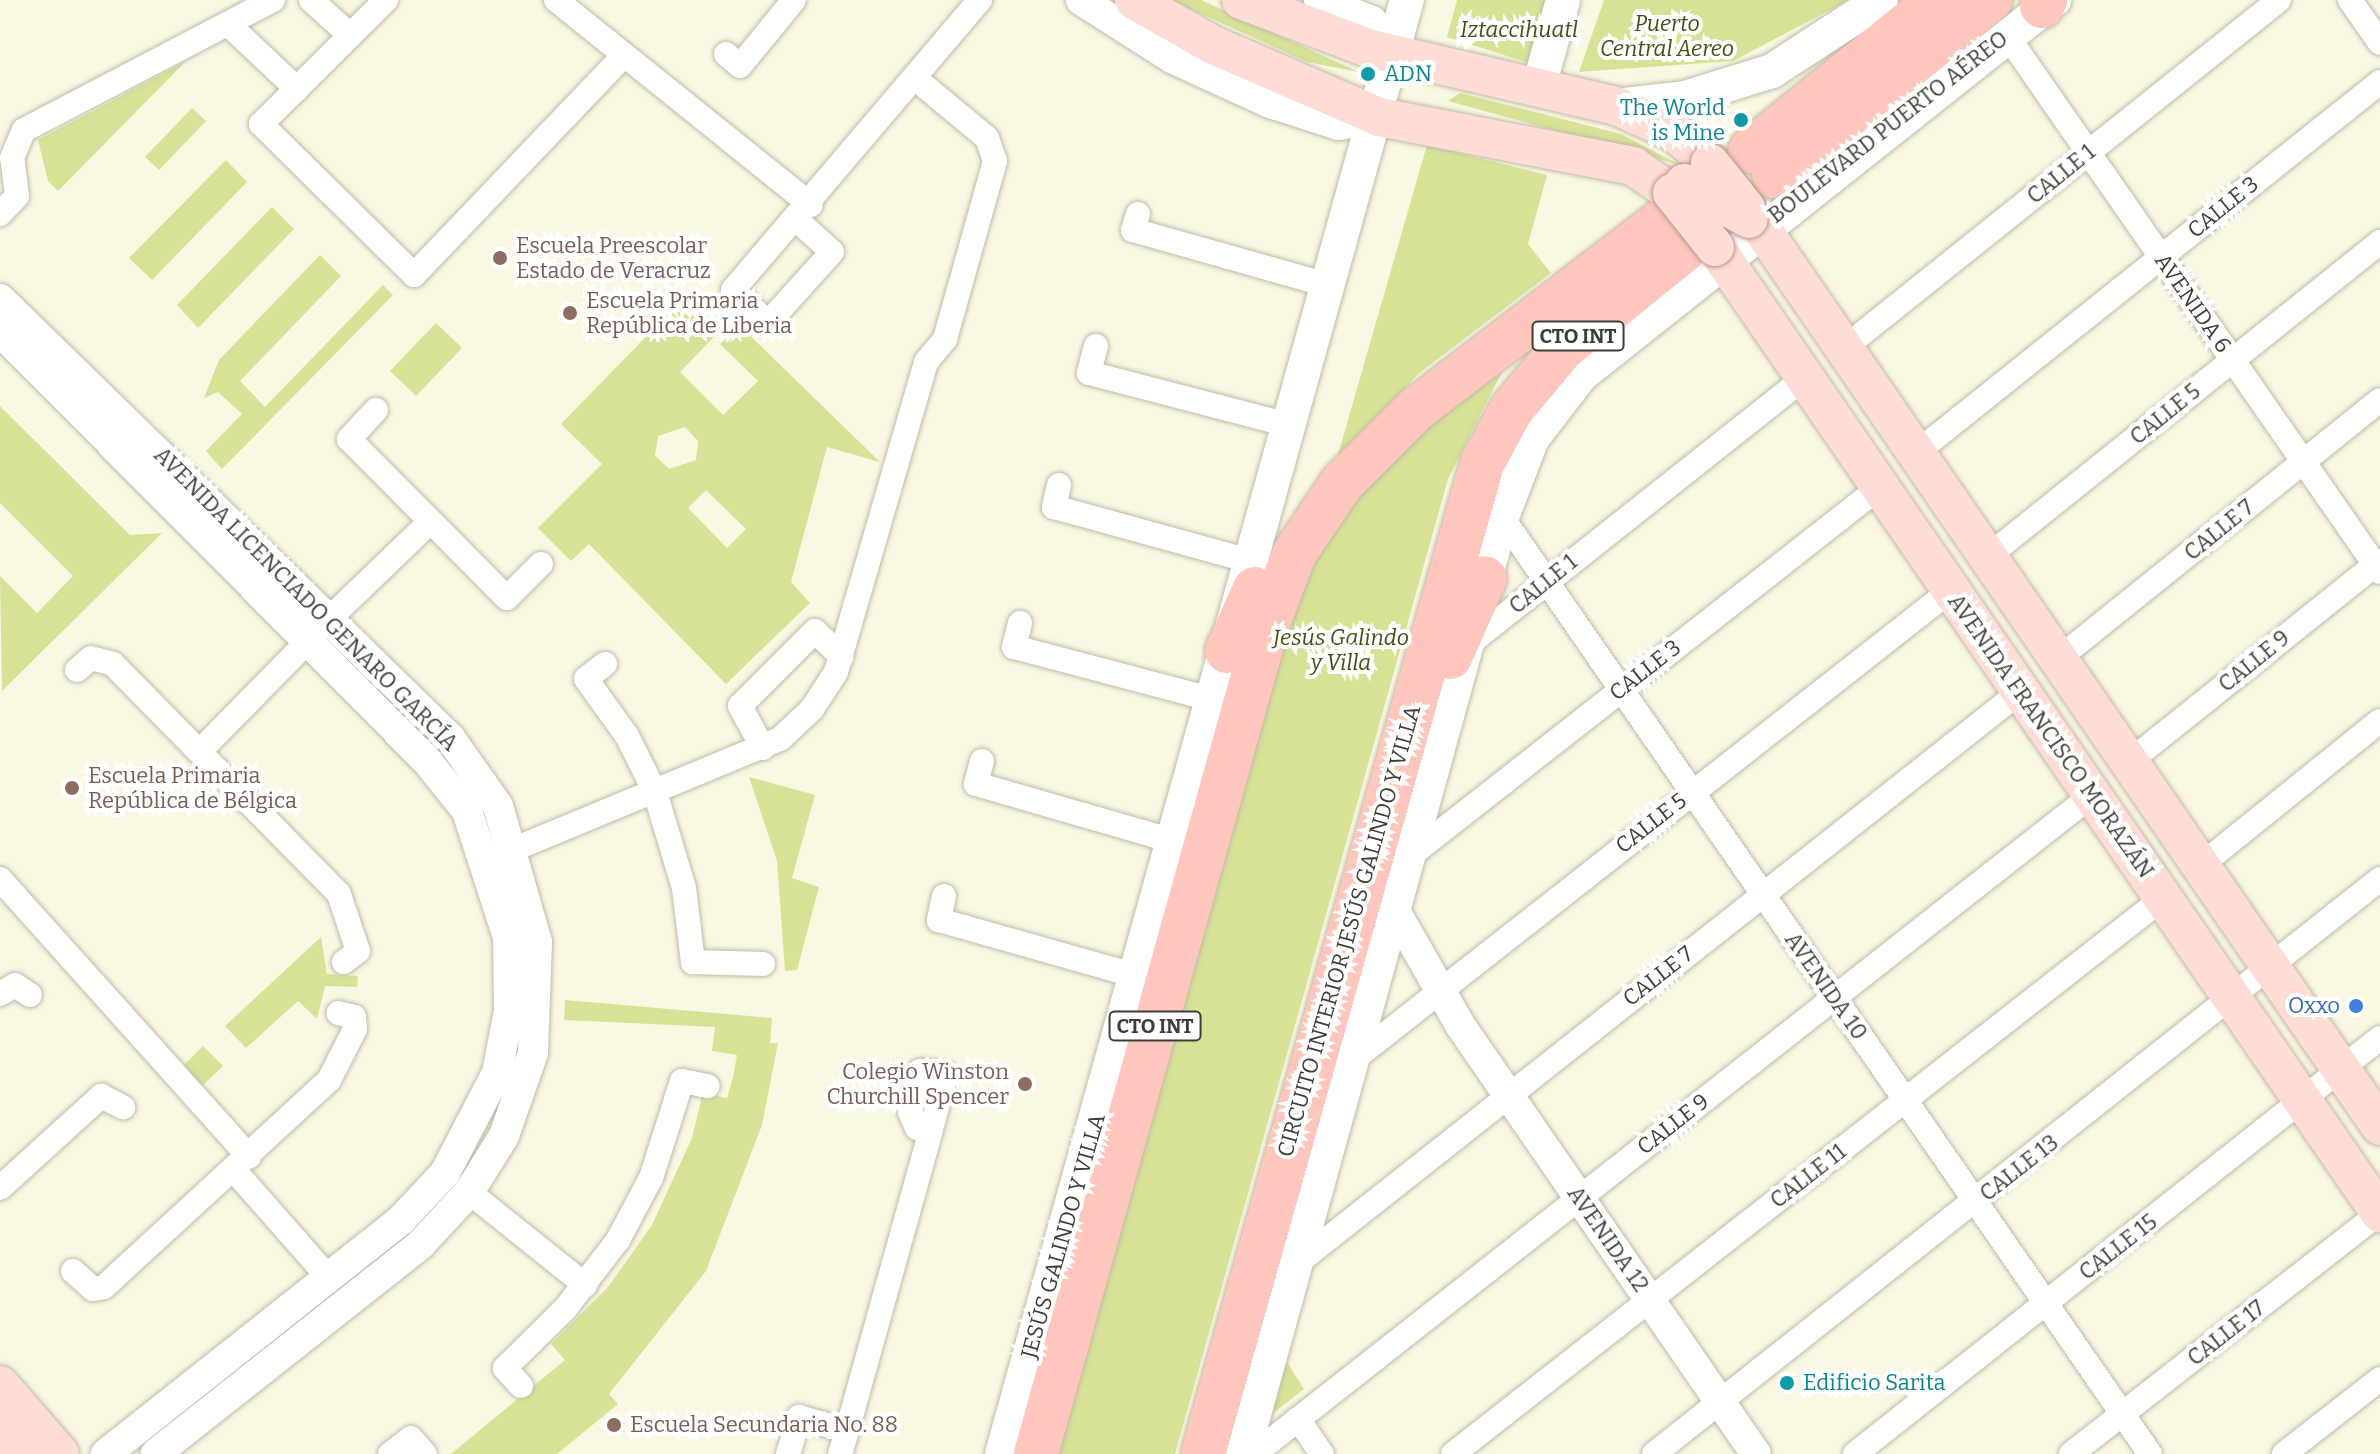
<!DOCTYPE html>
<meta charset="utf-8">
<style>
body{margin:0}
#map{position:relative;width:2380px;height:1454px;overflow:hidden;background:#faf7e3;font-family:Bitter,serif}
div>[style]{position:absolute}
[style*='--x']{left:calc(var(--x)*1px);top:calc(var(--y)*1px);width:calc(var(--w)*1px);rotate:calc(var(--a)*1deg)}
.green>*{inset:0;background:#d7e296}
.roads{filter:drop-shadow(0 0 2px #bfbba8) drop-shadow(0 0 2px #bfbba8)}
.minor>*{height:24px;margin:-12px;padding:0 12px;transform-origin:12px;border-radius:12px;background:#fff}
.tertiary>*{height:30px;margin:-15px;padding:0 15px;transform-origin:15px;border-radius:15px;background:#fff}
.secondary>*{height:34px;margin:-17px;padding:0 17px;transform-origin:17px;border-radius:17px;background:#fff}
.primary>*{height:38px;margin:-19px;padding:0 19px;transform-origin:19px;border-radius:19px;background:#feddd7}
.motorway>*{height:44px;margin:-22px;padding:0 22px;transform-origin:22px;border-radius:22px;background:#fec6bc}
.bridges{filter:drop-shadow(0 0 2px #bb968d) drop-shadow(0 0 2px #bb968d)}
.primary-bridge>*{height:38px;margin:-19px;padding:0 19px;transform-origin:19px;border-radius:19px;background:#feddd7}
.dots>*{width:22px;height:22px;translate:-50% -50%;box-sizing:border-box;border:4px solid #fff;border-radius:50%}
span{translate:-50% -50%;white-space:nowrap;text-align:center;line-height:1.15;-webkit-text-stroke:8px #fff;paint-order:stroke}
.shield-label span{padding:2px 6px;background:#fff;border:2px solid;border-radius:6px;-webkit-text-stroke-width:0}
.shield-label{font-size:20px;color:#3e3d35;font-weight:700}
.park-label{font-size:22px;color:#474d13;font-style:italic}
.culture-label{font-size:22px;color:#0d838f}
.left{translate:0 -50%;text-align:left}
.right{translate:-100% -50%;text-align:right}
.street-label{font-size:22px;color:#3e3d35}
.education-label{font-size:22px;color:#785e54}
.shop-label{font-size:22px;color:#366cbe}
</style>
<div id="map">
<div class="green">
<i style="clip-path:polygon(1171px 0,1201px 0,1359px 72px,1307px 62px)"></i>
<i style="clip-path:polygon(1457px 0,1558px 0,1539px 66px,1447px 37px)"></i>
<i style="clip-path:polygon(1604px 0,1849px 0,1733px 61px,1579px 72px)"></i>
<i style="clip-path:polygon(185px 62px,58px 191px,48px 181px,38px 140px)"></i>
<i style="clip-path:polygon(1460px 93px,1621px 134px,1680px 165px,1448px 101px)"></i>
<i style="clip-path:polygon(192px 108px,206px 121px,159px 170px,145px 157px)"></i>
<i style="clip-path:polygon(1427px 145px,1547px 175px,1528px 244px,1551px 273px,1418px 374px,1335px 465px)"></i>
<i style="clip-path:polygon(226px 160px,247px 182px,152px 280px,129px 258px)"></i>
<i style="clip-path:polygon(272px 207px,294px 229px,198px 328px,177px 305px)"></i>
<i style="clip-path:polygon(320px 255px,341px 276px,240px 381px,265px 407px,383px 285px,393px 295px,222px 469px,206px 451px,242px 414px,218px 392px,204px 398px,219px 360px)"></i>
<i style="clip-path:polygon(evenodd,679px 303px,714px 337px,680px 372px,723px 415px,758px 381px,720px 344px,739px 325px,880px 462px,827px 447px,791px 582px,810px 603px,726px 684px,589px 544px,571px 561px,538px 528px,602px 464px,561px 424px,679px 303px,685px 427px,698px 441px,696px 460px,669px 469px,655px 456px,658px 436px,685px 427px,679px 303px,706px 490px,746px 529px,727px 548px,688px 508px,706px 490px)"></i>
<i style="clip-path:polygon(436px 323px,462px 348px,416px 396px,390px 371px)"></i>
<i style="clip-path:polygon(1511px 354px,1448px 479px,1175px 1454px,1057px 1454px,1295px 604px,1312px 562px,1378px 467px)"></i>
<i style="clip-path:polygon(0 406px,130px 535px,162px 533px,2px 691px,0 576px,37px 613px,73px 576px,0 503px)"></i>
<i style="clip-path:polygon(749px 777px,815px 795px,792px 878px,819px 887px,797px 970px,785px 971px,777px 861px)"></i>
<i style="clip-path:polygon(321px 937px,327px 974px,358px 976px,357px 987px,325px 986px,317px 1019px,298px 1001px,246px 1048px,225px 1026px)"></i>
<i style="clip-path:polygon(565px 1000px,772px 1018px,770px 1043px,778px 1043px,762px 1125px,706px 1271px,609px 1394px,618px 1404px,557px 1454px,451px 1454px,565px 1360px,551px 1344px,608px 1287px,652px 1225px,692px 1138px,703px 1093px,727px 1098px,733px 1077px,737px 1055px,712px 1051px,715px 1027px,564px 1020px)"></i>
<i style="clip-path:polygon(203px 1046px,223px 1066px,199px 1089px,180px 1069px)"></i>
<i style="clip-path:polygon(1285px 1359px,1304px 1389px,1266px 1419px)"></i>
</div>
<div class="roads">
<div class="minor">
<i style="--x:311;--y:0;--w:52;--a:41.9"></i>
<i style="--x:386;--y:0;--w:176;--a:135.2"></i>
<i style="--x:261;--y:124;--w:215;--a:44.6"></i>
<i style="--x:414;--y:275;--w:304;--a:-46.3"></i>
<i style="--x:556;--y:0;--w:327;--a:38.8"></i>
<i style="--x:2350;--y:0;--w:52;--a:55.1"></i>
<i style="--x:228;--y:24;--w:95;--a:43.3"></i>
<i style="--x:2006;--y:34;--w:655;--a:55.19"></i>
<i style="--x:726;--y:54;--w:18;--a:41"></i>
<i style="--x:740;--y:66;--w:85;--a:-50.7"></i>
<i style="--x:0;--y:214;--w:25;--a:-47"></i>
<i style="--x:17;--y:196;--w:38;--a:-97"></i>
<i style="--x:12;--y:158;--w:30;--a:-67"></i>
<i style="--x:24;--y:130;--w:281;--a:-27.6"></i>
<i style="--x:1138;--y:214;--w:17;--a:107"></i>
<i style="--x:1133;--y:230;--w:206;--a:15.8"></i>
<i style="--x:797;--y:220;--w:47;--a:42.4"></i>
<i style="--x:832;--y:252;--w:96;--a:132"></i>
<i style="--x:768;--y:323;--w:48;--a:-136.7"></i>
<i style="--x:733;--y:290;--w:381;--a:-49.6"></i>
<i style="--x:1096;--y:346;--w:28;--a:105"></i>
<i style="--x:1089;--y:373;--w:210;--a:14.6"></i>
<i style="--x:1844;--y:348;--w:557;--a:-38.66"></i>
<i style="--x:376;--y:410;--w:40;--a:133"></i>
<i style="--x:349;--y:439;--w:224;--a:45.2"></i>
<i style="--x:507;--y:598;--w:48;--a:-45"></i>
<i style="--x:1916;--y:453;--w:594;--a:-38.64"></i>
<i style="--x:1059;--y:485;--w:23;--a:103"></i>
<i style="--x:1054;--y:507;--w:207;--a:15.4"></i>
<i style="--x:1502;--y:517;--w:1139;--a:55.33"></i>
<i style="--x:1987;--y:557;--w:504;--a:-38.71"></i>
<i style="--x:328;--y:620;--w:141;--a:-43.9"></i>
<i style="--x:1020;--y:623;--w:25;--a:104"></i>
<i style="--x:1014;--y:647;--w:208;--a:14.8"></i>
<i style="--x:1470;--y:643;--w:426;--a:-38.4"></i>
<i style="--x:2058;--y:659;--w:413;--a:-38.8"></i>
<i style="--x:605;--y:664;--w:24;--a:142"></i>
<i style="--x:586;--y:679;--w:70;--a:54.3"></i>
<i style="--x:627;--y:736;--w:63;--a:63.4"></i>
<i style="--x:655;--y:792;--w:100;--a:73.2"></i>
<i style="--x:684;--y:888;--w:75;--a:83.1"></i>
<i style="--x:693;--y:962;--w:70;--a:1.6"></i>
<i style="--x:77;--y:670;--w:18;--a:-41"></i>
<i style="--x:91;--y:658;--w:23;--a:15"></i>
<i style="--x:113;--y:664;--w:322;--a:45.5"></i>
<i style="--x:339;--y:894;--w:60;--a:71.6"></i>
<i style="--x:358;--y:951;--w:18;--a:142"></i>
<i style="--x:763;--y:748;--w:48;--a:-118.7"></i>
<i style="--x:740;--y:706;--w:106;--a:-45"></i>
<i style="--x:815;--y:631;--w:37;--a:44"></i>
<i style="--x:200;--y:751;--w:154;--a:-45.5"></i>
<i style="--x:982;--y:761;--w:24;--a:105"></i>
<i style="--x:976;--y:784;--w:206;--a:16.1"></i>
<i style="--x:2129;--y:762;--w:322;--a:-38.7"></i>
<i style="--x:512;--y:850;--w:290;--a:-22.5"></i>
<i style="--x:780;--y:739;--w:44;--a:-43.2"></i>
<i style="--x:812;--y:709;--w:44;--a:-57"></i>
<i style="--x:836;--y:672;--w:323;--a:-73.8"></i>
<i style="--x:926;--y:362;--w:30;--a:-50"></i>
<i style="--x:945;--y:339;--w:185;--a:-74.3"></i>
<i style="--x:995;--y:161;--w:24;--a:-109"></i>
<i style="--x:987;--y:138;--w:92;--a:-140.3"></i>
<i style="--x:1411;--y:855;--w:596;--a:-38.12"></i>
<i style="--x:2200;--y:866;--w:231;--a:-38.9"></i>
<i style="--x:0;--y:879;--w:373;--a:48.1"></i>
<i style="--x:944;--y:896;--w:25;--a:102"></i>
<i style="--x:939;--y:920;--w:206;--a:15.8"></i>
<i style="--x:0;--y:994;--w:17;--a:-31"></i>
<i style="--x:15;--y:985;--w:18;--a:34"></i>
<i style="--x:1354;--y:1059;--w:759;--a:-38.15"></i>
<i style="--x:234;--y:1170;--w:144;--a:48.7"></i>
<i style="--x:0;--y:1188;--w:137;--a:-42.3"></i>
<i style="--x:101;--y:1096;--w:25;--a:27"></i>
<i style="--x:469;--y:1192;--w:149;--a:38.7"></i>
<i style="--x:1296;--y:1264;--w:924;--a:-38.32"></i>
<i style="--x:73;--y:1271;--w:27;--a:42"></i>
<i style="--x:93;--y:1289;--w:11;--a:-10"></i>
<i style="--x:104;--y:1287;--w:306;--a:-42.6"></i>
<i style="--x:329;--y:1080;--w:57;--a:-63"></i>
<i style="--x:355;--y:1029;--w:12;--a:-95"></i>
<i style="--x:354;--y:1017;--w:16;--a:-166"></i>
<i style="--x:521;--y:1386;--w:24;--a:-132"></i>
<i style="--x:505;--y:1368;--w:84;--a:-44.5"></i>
<i style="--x:565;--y:1309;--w:87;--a:-52.5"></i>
<i style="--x:618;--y:1240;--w:70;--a:-62"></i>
<i style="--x:651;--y:1178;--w:102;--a:-72.3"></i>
<i style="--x:682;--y:1081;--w:26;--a:11"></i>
<i style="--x:1298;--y:1419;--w:42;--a:55.6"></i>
<i style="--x:390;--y:1454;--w:26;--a:-37"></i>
<i style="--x:411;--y:1438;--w:21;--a:49"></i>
<i style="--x:788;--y:1454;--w:39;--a:-73"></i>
<i style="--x:799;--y:1417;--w:50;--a:16.3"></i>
<i style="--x:840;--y:1454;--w:24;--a:-73"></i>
<i style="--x:847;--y:1431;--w:309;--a:-74.4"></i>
<i style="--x:930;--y:1133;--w:61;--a:-74.8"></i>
<i style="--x:946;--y:1074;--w:26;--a:-173"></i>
<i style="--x:920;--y:1071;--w:42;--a:103.7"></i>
<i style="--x:910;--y:1112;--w:17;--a:66"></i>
<i style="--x:917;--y:1128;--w:14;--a:21"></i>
<i style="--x:1254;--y:1454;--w:1066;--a:-38.18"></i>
<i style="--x:1453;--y:1454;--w:902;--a:-38.06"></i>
<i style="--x:1654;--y:1454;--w:926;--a:-38.38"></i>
<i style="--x:1855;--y:1454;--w:670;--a:-38.39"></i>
<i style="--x:2071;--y:1454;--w:392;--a:-38"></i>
<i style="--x:2284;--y:1454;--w:122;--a:-38"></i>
</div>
<div class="tertiary">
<i style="--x:1081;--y:0;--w:108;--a:32.5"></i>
<i style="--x:1172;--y:58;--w:108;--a:24.7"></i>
<i style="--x:1270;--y:103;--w:72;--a:17.7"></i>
<i style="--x:1339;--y:125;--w:41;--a:-11.3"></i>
<i style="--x:1319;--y:0;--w:57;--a:21.6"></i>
<i style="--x:1372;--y:21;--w:39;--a:59"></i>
<i style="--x:0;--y:299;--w:629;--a:44.29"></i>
<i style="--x:450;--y:738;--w:83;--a:54.8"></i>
<i style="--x:498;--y:806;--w:141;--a:74"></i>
<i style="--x:537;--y:942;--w:111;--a:92.1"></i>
<i style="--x:533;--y:1053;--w:88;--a:109.3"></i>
<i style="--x:504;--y:1136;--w:66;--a:122"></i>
<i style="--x:469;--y:1192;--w:72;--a:132.8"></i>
<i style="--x:420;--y:1245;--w:337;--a:141.7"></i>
<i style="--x:0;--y:331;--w:606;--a:45.2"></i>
<i style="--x:427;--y:761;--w:64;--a:51.3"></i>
<i style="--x:467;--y:811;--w:133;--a:72"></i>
<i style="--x:508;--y:937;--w:74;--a:89.2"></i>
<i style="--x:509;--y:1011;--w:63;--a:101"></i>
<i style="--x:497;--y:1073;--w:113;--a:117.5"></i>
<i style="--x:445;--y:1173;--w:64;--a:133.1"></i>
<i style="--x:401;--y:1220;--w:377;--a:141.6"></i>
<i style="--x:1395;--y:911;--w:131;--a:60.3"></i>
<i style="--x:1460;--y:1025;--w:521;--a:55.4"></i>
</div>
<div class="secondary">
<i style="--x:1539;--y:86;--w:89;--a:-74.4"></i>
<i style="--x:1616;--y:106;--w:69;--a:-6.6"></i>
<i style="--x:1685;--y:98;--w:91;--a:-17.2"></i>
<i style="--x:1772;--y:71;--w:130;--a:-33.1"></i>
<i style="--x:1002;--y:1454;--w:1509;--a:-74.44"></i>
<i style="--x:1243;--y:1454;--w:972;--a:-74.55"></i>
<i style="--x:1502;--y:517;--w:84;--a:-69"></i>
<i style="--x:1532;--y:439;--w:81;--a:-52.6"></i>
<i style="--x:1581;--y:375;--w:604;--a:-38.41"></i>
</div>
<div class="primary">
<i style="--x:1134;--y:0;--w:91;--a:29.7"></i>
<i style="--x:1213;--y:45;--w:181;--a:23.4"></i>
<i style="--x:1379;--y:117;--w:259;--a:10.9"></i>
<i style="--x:1633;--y:166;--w:47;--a:34.7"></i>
<i style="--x:1241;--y:0;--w:139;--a:20.7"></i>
<i style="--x:1371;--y:49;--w:252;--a:13.1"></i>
<i style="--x:1616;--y:106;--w:64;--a:24.1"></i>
<i style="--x:1674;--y:132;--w:48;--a:40.7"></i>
<i style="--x:1753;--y:216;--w:1105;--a:55.43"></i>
<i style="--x:1715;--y:247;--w:1173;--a:55.46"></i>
<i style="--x:0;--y:1385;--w:91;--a:49"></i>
<i style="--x:0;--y:1428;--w:34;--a:50"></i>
</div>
<div class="motorway">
<i style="--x:2042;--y:6;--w:7;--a:-63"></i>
<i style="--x:1750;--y:151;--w:241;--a:-38.8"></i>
<i style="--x:1774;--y:176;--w:279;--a:-39.2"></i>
<i style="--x:1227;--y:651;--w:68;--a:-65.7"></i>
<i style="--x:1450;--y:657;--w:86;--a:-66.1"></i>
<i style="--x:1036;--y:1454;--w:860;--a:-74.41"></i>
<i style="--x:1267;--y:626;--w:77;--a:-69.4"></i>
<i style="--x:1294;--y:554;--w:86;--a:-55.9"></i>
<i style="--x:1342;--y:483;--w:103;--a:-45"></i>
<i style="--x:1415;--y:410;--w:310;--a:-37.4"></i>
<i style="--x:1203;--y:1454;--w:1029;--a:-74.26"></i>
<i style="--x:1482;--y:464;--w:61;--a:-61.8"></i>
<i style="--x:1511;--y:410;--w:81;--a:-50"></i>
<i style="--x:1563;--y:348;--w:156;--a:-39"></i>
</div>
</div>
<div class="bridges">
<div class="primary-bridge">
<i style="--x:1710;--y:163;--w:58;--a:51.3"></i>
<i style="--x:1684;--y:183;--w:74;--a:29"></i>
<i style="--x:1672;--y:193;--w:69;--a:51.5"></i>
</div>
</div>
<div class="dots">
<i style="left:1368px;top:74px;background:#0f9aa8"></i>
<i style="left:1741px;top:120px;background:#0f9aa8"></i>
<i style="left:500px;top:258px;background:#8d6e63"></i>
<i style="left:570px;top:313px;background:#8d6e63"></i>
<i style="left:72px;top:788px;background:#8d6e63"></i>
<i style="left:2356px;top:1006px;background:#3f7fe0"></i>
<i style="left:1025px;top:1084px;background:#8d6e63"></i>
<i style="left:1787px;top:1383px;background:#0f9aa8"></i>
<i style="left:614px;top:1425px;background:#8d6e63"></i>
</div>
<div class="shield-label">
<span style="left:1578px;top:336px">CTO INT</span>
<span style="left:1155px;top:1026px">CTO INT</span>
</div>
<div class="park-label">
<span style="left:1667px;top:36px">Puerto<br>Central Aereo</span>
<span style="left:1519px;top:30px">Iztaccihuatl</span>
<span style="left:1341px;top:650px">Jesús Galindo<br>y Villa</span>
</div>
<div class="culture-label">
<span class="left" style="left:1384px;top:74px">ADN</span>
<span class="right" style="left:1725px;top:120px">The World<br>is Mine</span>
<span class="left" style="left:1803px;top:1383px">Edificio Sarita</span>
</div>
<div class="street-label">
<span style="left:1888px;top:127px;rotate:-38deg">BOULEVARD PUERTO AÉREO</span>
<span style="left:2061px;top:174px;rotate:-39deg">CALLE 1</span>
<span style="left:2223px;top:207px;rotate:-39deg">CALLE 3</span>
<span style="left:2193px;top:303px;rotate:55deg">AVENIDA 6</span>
<span style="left:2165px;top:414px;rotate:-39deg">CALLE 5</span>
<span style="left:2219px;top:530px;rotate:-39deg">CALLE 7</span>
<span style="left:1543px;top:584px;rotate:-39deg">CALLE 1</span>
<span style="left:306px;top:599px;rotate:45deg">AVENIDA LICENCIADO GENARO GARCÍA</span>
<span style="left:2254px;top:661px;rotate:-39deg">CALLE 9</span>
<span style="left:1645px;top:670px;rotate:-38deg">CALLE 3</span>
<span style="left:2051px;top:736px;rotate:55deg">AVENIDA FRANCISCO MORAZÁN</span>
<span style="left:1651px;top:823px;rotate:-38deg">CALLE 5</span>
<span style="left:1349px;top:931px;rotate:-74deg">CIRCUITO INTERIOR JESÚS GALINDO Y VILLA</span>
<span style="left:1658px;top:976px;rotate:-38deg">CALLE 7</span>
<span style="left:1826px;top:986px;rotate:55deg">AVENIDA 10</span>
<span style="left:1673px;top:1124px;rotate:-38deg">CALLE 9</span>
<span style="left:2019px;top:1168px;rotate:-38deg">CALLE 13</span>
<span style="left:1808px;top:1176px;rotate:-38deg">CALLE 11</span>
<span style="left:1063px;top:1236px;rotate:-74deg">JESÚS GALINDO Y VILLA</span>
<span style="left:1608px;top:1239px;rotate:55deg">AVENIDA 12</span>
<span style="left:2118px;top:1247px;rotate:-38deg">CALLE 15</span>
<span style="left:2226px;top:1333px;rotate:-38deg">CALLE 17</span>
</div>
<div class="education-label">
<span class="left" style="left:516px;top:258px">Escuela Preescolar<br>Estado de Veracruz</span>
<span class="left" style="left:586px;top:313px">Escuela Primaria<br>República de Liberia</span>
<span class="left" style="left:88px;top:788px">Escuela Primaria<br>República de Bélgica</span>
<span class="right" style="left:1009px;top:1084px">Colegio Winston<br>Churchill Spencer</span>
<span class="left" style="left:630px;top:1425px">Escuela Secundaria No. 88</span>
</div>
<div class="shop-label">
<span class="right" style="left:2340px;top:1006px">Oxxo</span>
</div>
</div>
